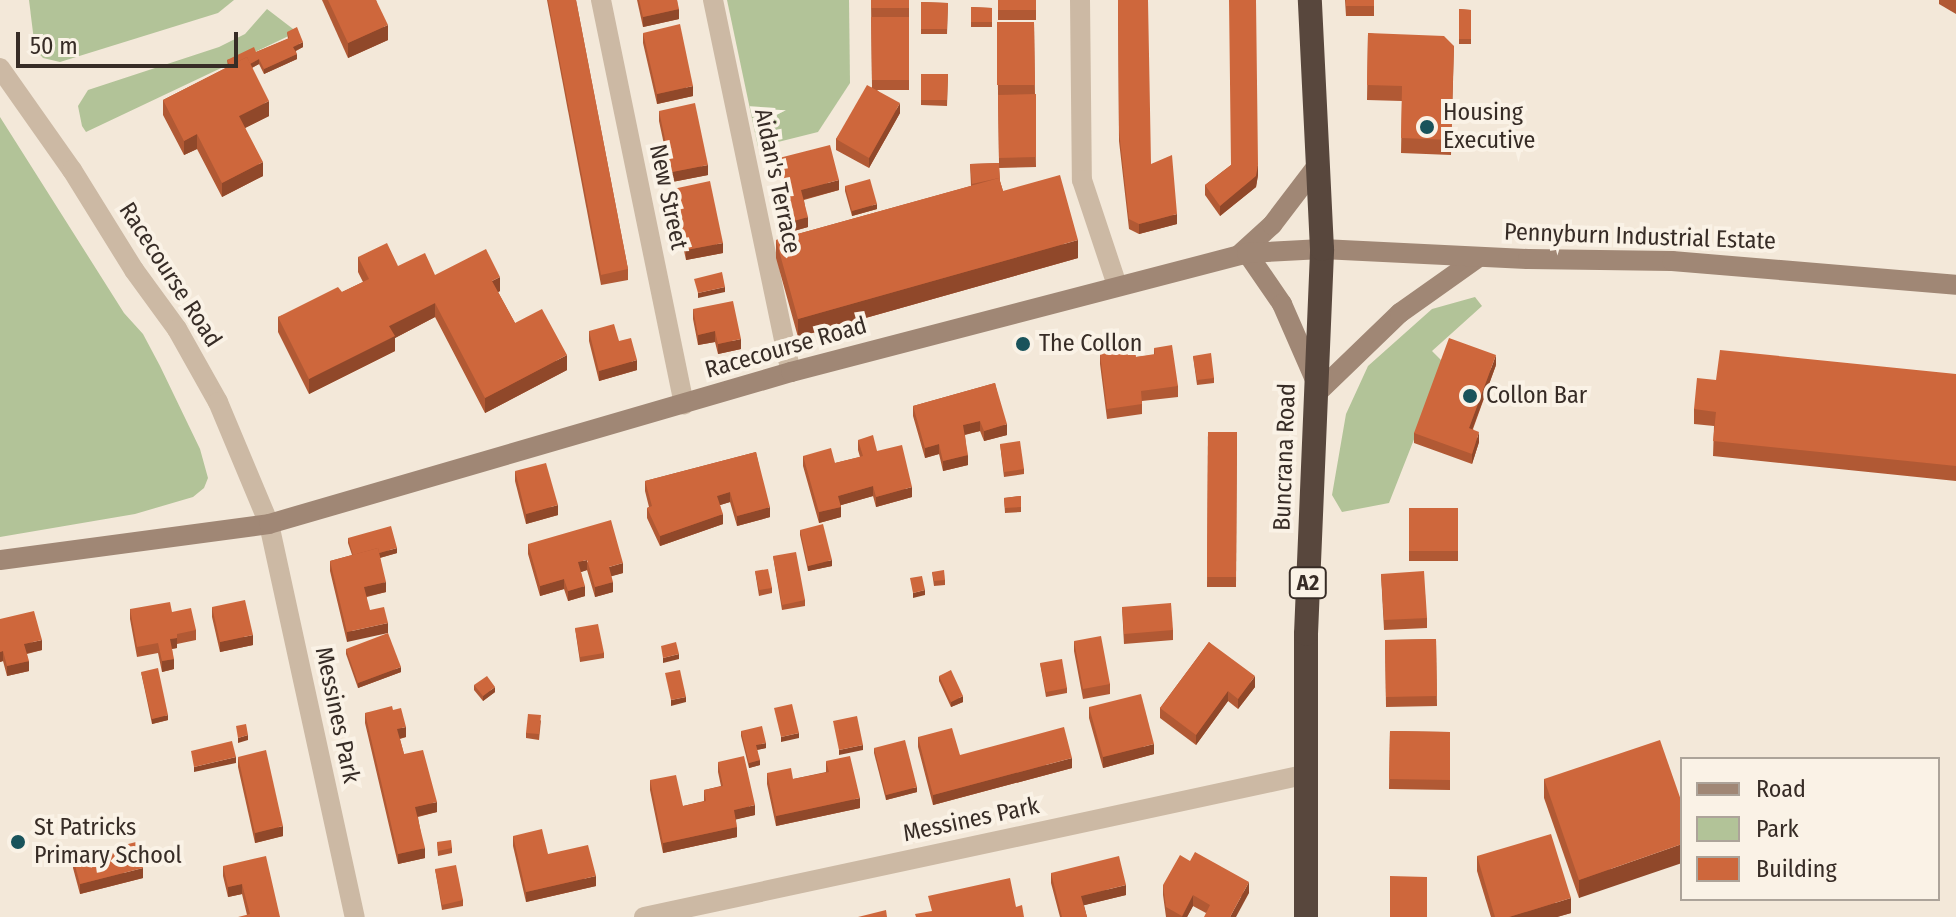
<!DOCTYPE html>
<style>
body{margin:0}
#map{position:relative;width:1956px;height:917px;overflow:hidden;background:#f3e8d9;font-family:"Fira Sans Condensed",sans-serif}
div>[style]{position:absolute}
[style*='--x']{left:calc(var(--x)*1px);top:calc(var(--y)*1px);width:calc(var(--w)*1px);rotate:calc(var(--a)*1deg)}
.green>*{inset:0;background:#b2c398}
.street>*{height:20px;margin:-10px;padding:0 10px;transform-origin:10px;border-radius:10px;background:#ccb9a4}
.secondary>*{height:20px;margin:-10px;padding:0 10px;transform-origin:10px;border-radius:10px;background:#a08775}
.highway>*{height:24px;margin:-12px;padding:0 12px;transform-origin:12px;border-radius:12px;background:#58473d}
.wall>*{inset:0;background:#b15934}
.shaded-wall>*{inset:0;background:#90482a}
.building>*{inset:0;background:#ce673c}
.dots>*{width:22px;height:22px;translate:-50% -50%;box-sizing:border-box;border:4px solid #faf2e6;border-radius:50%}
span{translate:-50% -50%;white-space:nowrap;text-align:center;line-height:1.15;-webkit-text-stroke:8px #faf2e6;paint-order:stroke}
.shield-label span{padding:2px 6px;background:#faf2e6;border:2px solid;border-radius:6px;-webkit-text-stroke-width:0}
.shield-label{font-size:22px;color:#372c26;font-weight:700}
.poi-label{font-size:24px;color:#372c26}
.left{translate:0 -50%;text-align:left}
.street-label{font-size:24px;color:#372c26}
.legend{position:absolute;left:1680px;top:757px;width:260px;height:144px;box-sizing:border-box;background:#faf2e6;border:2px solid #aca399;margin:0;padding:10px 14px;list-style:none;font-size:24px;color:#372c26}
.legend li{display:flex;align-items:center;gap:16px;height:40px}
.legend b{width:40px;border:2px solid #aca399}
.scale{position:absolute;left:16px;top:32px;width:222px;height:36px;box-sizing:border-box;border:4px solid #372c26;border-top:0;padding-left:10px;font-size:24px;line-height:28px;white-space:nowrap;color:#372c26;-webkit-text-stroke:6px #faf2e6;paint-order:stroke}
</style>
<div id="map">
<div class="green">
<i style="clip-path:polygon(29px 0,234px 0,218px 13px,60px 62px,43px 58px,35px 49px)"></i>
<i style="clip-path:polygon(727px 0,849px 0,850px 83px,818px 132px,758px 147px)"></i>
<i style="clip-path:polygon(267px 9px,297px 32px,86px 132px,82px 126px,78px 106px,88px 90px,219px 47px,245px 34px)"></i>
<i style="clip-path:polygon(0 117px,124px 313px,143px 334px,160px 366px,200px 449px,208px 478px,204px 488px,193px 497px,135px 514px,0 537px)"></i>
<i style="clip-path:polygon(1475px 297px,1482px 306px,1432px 351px,1444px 363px,1389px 503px,1342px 512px,1332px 495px,1346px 414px,1368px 366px,1432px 309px)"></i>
</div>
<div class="street">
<i style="--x:601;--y:0;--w:413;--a:78.4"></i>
<i style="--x:713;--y:0;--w:380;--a:78.2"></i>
<i style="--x:1080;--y:0;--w:180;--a:89.4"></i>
<i style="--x:1082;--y:180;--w:111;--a:71.6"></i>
<i style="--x:0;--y:68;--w:125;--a:54.8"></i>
<i style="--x:72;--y:170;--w:118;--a:58.2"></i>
<i style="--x:134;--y:270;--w:73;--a:53.9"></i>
<i style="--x:177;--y:329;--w:84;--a:60.7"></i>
<i style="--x:218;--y:402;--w:132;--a:67.3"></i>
<i style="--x:269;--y:524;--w:402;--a:77.7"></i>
<i style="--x:644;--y:917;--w:679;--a:-12.15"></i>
</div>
<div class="secondary">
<i style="--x:1247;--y:253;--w:62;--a:55.5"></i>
<i style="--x:1282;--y:304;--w:85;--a:66.4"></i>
<i style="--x:1239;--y:255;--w:45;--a:-42.3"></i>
<i style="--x:1272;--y:225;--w:74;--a:-52.7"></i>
<i style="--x:1316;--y:394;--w:117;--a:-44"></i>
<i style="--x:1400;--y:313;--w:97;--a:-35.3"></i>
<i style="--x:0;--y:560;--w:271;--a:-7.6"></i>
<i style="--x:269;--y:524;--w:544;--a:-16.23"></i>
<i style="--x:791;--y:372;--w:471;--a:-14.6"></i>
<i style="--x:1247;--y:253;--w:75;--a:-3.1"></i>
<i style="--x:1322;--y:249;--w:206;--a:2.8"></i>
<i style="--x:1528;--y:259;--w:144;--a:0.8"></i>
<i style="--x:1672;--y:261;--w:285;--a:4.8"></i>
</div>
<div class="highway">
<i style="--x:1306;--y:917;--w:283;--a:-90"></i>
<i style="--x:1306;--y:634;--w:385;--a:-87.6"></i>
<i style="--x:1322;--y:249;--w:249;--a:-92.8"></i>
</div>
<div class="wall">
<i style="clip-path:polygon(322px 0,376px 0,388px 40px,348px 58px)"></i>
<i style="clip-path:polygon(547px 0,576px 0,628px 269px,628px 280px,601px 285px)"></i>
<i style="clip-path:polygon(637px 0,677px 0,679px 19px,643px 27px)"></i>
<i style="clip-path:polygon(871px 0,909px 0,909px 90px,877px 90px,900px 113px,869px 168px,836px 150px,836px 139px,872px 87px)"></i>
<i style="clip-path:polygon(998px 0,1036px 0,1036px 20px,998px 20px)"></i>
<i style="clip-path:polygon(1118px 0,1151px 164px,1177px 224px,1139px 234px,1129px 229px,1119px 141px)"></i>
<i style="clip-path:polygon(1345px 0,1374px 0,1374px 16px,1346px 16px)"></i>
<i style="clip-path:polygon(1939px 0,1956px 0,1956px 14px,1939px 4px)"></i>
<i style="clip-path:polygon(921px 2px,948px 3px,947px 34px,921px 34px)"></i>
<i style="clip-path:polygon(971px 7px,992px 8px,992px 27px,971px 27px)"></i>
<i style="clip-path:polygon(1459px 9px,1471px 10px,1471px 44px,1459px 44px)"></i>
<i style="clip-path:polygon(997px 22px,1034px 22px,1036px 167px,999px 168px,1000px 181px,1003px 191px,1078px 258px,798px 337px,776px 258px,776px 240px,971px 186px,970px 164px,999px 163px)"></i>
<i style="clip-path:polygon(287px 32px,303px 47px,296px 51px,297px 59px,264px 74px,259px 64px,252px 68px,269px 116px,245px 128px,263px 176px,222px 197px,197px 149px,184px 155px,163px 115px,163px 100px,228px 67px,227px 60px,256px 52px,288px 39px)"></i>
<i style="clip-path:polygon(643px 33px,693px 96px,657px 104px,643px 43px)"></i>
<i style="clip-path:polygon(1368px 33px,1454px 46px,1451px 155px,1401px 153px,1402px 101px,1367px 100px)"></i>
<i style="clip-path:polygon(921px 74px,948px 74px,947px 106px,921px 105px)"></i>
<i style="clip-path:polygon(659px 111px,708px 175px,672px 182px,659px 121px)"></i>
<i style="clip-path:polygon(779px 158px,839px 190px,804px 200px,808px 227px,783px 234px,776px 208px,776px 198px,786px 196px,779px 168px)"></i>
<i style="clip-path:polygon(1231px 165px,1258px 175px,1256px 187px,1220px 216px,1205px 195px,1205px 185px)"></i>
<i style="clip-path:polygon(845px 186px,877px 209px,852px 216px,845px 191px)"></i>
<i style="clip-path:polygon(673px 189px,723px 253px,686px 260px,673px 199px)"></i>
<i style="clip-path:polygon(358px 257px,500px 291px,498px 292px,515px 323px,567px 370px,485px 413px,435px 317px,395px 338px,395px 351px,309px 394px,278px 332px,278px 317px,342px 292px,363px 282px,358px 272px)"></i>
<i style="clip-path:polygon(693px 309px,741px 349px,718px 354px,715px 342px,698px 345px,693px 319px)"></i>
<i style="clip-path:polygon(589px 331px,619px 341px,637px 370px,599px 381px,589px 341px)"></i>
<i style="clip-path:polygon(1154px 348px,1178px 386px,1178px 397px,1142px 401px,1142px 414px,1107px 419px,1100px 364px,1100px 354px,1136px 357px,1154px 355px)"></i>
<i style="clip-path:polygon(1193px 356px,1214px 378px,1214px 383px,1197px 385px)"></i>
<i style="clip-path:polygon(1496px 365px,1473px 429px,1479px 442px,1472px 464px,1414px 443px,1414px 433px)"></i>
<i style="clip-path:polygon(1956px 374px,1956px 481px,1713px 456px,1714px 426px,1694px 424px,1694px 409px,1716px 380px)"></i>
<i style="clip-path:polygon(995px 383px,1007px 435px,984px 441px,980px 431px,965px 435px,968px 465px,943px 471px,939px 454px,925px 458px,913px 416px,913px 406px)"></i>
<i style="clip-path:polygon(1208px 432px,1237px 432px,1236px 587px,1207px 587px)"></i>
<i style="clip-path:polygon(858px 440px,877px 451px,912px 497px,876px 507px,873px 496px,841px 505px,841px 517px,819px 523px,803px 466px,803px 456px,835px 463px,860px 457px,858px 450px)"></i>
<i style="clip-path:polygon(1000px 444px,1024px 469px,1024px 474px,1004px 477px)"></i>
<i style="clip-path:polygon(756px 452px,770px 517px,737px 526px,730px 502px,720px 505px,723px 524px,660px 546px,647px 518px,647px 508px,649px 507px,645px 491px,645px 481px)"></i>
<i style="clip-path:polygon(515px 471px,558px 515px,526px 524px,515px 481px)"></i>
<i style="clip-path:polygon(1021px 496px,1021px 512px,1005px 513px,1004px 498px)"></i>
<i style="clip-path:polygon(1409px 508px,1458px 508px,1458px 561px,1409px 561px)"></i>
<i style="clip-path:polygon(800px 530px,832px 566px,808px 571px,800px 535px)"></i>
<i style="clip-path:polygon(348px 538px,397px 553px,380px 558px,386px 592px,367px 597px,347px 642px,330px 571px,330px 561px,352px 555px,348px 543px)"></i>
<i style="clip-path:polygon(528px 544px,623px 573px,611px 576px,613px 592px,595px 597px,587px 570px,581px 572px,585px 596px,568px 601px,564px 589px,540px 596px,528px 554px)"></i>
<i style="clip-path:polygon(773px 556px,805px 600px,805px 606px,782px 610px)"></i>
<i style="clip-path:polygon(755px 571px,772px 588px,772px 593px,759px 596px)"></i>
<i style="clip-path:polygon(932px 572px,945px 580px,945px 585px,934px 586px)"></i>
<i style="clip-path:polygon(1381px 574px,1427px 618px,1427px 628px,1384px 630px)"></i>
<i style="clip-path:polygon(212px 607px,253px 645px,220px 652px,212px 617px)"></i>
<i style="clip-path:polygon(1122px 607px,1173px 630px,1173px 640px,1124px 644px)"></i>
<i style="clip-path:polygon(130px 609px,172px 612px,196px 630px,196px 640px,177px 644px,177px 648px,172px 649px,174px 669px,162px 672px,158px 653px,137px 657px,130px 619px)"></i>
<i style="clip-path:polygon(0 619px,42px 650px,27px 654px,29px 671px,7px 676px,3px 661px,0 662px)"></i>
<i style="clip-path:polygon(575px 628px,604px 653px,604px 658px,580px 662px)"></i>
<i style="clip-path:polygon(1436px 639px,1437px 706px,1386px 707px,1385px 640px)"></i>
<i style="clip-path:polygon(1074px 641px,1110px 684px,1110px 694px,1083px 699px,1074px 651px)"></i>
<i style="clip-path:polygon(1209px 642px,1255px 687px,1238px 709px,1228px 701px,1196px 745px,1160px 718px,1160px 708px)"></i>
<i style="clip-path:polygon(346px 649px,401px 672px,358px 688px,346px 654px)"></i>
<i style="clip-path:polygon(1040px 663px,1067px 688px,1067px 693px,1046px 697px)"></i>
<i style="clip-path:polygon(141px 672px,168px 720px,152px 724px)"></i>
<i style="clip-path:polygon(939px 676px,963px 702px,951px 707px,939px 681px)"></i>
<i style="clip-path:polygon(474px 685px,495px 692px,483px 701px,474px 690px)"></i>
<i style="clip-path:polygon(1089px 707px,1154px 754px,1103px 768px,1089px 718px)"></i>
<i style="clip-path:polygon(393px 710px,406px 737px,400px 739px,404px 754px,437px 812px,418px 817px,425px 858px,398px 864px,365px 723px,365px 713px)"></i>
<i style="clip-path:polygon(541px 720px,539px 740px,526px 738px,526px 733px)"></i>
<i style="clip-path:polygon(741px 731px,766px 748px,757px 750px,760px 765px,749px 768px,741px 736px)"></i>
<i style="clip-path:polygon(1390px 731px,1450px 732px,1450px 790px,1389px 789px)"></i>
<i style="clip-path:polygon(918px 737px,960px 755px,1072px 768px,933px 805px,918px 747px)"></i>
<i style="clip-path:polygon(874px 748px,917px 792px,886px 800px,874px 753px)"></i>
<i style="clip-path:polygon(238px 757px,283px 836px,255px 843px,238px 767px)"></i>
<i style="clip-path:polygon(826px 761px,860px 808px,776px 826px,767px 784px,767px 773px,793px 779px,826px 772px)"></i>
<i style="clip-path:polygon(718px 762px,755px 815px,736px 819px,737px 837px,663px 853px,650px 790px,650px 780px,683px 806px,704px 801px,704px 790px,721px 786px,718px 772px)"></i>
<i style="clip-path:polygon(1544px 779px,1682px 803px,1579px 898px,1544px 798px)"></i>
<i style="clip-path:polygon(513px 836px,548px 854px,596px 886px,526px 902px,513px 846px)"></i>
<i style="clip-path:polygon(437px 842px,452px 848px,452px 853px,438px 856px)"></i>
<i style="clip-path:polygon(1477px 856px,1571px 913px,1557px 917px,1491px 917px,1477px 871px)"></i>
<i style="clip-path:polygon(73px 858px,143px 878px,80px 894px,73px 868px)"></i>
<i style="clip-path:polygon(223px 866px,280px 917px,247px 915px,242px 894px,228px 897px,223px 876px)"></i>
<i style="clip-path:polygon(435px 869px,463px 900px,463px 906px,442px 910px)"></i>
<i style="clip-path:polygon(1051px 873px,1126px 895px,1084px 905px,1087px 917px,1060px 917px,1051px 883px)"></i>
<i style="clip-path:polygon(1163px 885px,1249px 893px,1206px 913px,1193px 906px,1187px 917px,1166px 917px,1163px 895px)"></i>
</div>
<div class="shaded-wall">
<i style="clip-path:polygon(679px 9px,679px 19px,643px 27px,643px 17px)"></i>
<i style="clip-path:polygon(388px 25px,388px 40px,348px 58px,348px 43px)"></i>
<i style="clip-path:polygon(303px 42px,303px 47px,293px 52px,293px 47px)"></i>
<i style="clip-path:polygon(297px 54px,297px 59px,264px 74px,264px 69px)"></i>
<i style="clip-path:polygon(259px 59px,259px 64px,233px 77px,233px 72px)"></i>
<i style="clip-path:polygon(693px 86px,693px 96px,657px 104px,657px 94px)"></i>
<i style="clip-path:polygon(269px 101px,269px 116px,239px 131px,239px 116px)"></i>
<i style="clip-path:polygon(900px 103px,900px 113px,869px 168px,869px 158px)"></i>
<i style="clip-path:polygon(197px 134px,197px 149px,184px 155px,184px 141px)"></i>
<i style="clip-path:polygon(263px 162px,263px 176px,222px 197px,222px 183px)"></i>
<i style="clip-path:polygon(708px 165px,708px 175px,672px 182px,672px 172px)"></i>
<i style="clip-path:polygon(1258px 165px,1258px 175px,1256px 187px,1220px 216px,1220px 206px)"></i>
<i style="clip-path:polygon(839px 180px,839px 190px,801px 200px,801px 190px)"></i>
<i style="clip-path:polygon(877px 204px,877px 209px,852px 216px,852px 211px)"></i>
<i style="clip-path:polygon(1177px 214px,1177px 224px,1139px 234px,1139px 224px)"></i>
<i style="clip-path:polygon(808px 217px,808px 227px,783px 234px,783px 224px)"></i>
<i style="clip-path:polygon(1078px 240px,1078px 258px,798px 337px,798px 319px)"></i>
<i style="clip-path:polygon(723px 243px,723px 253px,686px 260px,686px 250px)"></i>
<i style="clip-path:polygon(500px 277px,500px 291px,492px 295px,492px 281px)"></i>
<i style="clip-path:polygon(725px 287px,725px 292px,698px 298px,698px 293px)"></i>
<i style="clip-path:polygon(435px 303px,435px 317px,395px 338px,395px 351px,309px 394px,309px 379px,389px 326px)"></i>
<i style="clip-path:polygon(715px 331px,715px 342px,698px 345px,698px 335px)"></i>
<i style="clip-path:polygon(741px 339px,741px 349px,718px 354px,718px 344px)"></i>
<i style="clip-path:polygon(567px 355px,567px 370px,485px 413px,485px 398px)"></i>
<i style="clip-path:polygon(1496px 355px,1496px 365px,1469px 438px,1469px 428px)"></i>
<i style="clip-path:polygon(637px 360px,637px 370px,599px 381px,599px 371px)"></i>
<i style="clip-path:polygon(980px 421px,980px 431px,963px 435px,963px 425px)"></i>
<i style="clip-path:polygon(1007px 424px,1007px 435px,984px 441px,984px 431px)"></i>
<i style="clip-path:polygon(1479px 432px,1479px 442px,1472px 464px,1472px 454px)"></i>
<i style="clip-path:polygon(939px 444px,939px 454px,925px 458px,925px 448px)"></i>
<i style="clip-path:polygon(968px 455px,968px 465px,943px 471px,943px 461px)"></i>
<i style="clip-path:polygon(873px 486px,873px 496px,838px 506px,838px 496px)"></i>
<i style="clip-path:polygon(912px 487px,912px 497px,876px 507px,876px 497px)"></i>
<i style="clip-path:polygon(730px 492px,730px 502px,717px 506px,717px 496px)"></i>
<i style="clip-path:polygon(558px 505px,558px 515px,526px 524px,526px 514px)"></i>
<i style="clip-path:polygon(770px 507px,770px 517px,737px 526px,737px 516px)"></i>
<i style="clip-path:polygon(841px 507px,841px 517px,819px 523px,819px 512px)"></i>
<i style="clip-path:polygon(723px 514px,723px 524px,660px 546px,660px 536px)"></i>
<i style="clip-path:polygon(397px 548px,397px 553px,354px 565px,354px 560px)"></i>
<i style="clip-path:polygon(587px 560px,587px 570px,578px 573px,578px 562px)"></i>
<i style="clip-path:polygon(832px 560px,832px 566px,808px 571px,808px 566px)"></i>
<i style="clip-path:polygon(623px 563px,623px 573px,609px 577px,609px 567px)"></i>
<i style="clip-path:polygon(564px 579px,564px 589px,540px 596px,540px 586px)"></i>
<i style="clip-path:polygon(386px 582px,386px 592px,364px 597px,364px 587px)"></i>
<i style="clip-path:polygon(613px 582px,613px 592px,595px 597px,595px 587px)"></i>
<i style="clip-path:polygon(585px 586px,585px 596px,568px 601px,568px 591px)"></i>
<i style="clip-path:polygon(925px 590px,925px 595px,913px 598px,913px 593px)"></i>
<i style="clip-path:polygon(388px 623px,388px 633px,347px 642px,347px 632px)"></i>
<i style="clip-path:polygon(253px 635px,253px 645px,220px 652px,220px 642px)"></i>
<i style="clip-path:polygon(177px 638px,177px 648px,170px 649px,170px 639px)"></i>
<i style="clip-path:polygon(42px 640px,42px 650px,24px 654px,24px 644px)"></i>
<i style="clip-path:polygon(3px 651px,3px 661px,0 662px,0 652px)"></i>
<i style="clip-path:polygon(679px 654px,679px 659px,663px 663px,663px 658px)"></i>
<i style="clip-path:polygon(174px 659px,174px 669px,162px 672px,162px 661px)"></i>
<i style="clip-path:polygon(29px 661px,29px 671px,7px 676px,7px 666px)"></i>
<i style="clip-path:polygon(401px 667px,401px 672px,358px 688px,358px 683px)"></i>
<i style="clip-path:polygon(1255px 676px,1255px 687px,1238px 709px,1238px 699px)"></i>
<i style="clip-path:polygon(495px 687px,495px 692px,483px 701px,483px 696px)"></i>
<i style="clip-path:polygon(1228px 691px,1228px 701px,1196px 745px,1196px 735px)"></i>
<i style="clip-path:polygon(963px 696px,963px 702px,951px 707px,951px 702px)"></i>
<i style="clip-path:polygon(686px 697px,686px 702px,671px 706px,671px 700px)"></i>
<i style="clip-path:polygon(168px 715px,168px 720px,152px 724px,152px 719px)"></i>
<i style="clip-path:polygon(406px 727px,406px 737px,397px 739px,397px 729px)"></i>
<i style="clip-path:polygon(799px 733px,799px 738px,781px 742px,781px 737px)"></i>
<i style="clip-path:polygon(248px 735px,248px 740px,238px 743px,238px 738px)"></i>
<i style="clip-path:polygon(766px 743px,766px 748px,756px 750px,756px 745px)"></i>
<i style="clip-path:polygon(1154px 744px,1154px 754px,1103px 768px,1103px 757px)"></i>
<i style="clip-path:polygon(863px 745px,863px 750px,839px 755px,839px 750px)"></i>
<i style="clip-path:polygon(236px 757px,236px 763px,194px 772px,194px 767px)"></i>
<i style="clip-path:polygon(1072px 758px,1072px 768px,933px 805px,933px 795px)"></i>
<i style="clip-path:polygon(760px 760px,760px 765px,749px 768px,749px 763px)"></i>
<i style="clip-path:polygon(917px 787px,917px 792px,886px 800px,886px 795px)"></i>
<i style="clip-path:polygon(860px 798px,860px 808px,776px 826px,776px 816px)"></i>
<i style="clip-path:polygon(437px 802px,437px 812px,415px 817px,415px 807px)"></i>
<i style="clip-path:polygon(755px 805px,755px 815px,734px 820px,734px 810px)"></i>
<i style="clip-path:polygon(283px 826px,283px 836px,255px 843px,255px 833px)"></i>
<i style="clip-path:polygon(737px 827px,737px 837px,663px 853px,663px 843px)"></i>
<i style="clip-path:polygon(1682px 844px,1682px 863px,1579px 898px,1579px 880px)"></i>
<i style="clip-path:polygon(425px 848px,425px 858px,398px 864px,398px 854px)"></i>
<i style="clip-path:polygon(143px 868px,143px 878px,80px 894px,80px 884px)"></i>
<i style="clip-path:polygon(596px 876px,596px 886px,526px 902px,526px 892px)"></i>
<i style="clip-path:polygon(1249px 882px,1249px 893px,1236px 917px,1230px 917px)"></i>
<i style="clip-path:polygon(242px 884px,242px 894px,228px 897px,228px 887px)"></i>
<i style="clip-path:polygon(1126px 885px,1126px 895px,1081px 906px,1081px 896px)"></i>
<i style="clip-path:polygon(1193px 895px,1193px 906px,1187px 917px,1182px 917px)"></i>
<i style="clip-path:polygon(1571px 898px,1571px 913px,1557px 917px,1509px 917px)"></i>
</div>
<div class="building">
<i style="clip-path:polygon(328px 0,376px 0,388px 25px,348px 43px)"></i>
<i style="clip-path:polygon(548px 0,576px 0,628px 269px,601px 275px)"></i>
<i style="clip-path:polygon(639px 0,677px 0,679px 9px,643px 17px)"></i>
<i style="clip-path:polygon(871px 0,909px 0,909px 8px,871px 8px)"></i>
<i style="clip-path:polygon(998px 0,1036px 0,1036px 10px,998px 10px)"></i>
<i style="clip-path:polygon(1118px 0,1148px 0,1151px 164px,1172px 155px,1177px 214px,1139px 224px,1129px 219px,1119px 131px)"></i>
<i style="clip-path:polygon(1229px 0,1256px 0,1258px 165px,1256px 176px,1220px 206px,1205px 185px,1231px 165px)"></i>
<i style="clip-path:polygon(1346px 0,1374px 0,1374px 6px,1346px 6px)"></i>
<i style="clip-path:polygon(921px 2px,948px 3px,947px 29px,921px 29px)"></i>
<i style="clip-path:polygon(971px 7px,992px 8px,992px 22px,971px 22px)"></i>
<i style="clip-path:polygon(1459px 9px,1471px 10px,1471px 39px,1459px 39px)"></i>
<i style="clip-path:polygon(871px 17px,909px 17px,909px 80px,872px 80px)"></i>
<i style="clip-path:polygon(997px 22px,1034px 22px,1035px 85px,997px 85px)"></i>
<i style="clip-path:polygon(680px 24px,693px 86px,657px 94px,643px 33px)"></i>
<i style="clip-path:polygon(297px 27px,303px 42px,293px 47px,297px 54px,264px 69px,259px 59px,250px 64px,247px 57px,230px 66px,227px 60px,254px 47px,256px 52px,289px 38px,287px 32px)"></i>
<i style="clip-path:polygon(1368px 33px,1444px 36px,1454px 46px,1451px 140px,1401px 138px,1402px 86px,1367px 85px)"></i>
<i style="clip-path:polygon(247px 57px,269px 101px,239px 116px,263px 162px,222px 183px,197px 134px,184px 141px,163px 100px)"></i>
<i style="clip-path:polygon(921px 74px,948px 74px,947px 100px,921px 100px)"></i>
<i style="clip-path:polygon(867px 85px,900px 103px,869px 158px,836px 139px)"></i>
<i style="clip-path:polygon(1036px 94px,1036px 157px,999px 158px,998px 95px)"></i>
<i style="clip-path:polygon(695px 103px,708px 165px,672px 172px,659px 111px)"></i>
<i style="clip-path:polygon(830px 145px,839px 180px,801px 190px,808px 217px,783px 224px,776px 198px,788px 195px,779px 158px)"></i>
<i style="clip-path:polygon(999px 163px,1000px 181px,999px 178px,972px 184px,970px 164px)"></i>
<i style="clip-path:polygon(1060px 175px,1078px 240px,798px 319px,776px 240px,999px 178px,1003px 191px)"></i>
<i style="clip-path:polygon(870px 179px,877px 204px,852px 211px,845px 186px)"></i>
<i style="clip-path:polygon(710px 181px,723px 243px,686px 250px,673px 189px)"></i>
<i style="clip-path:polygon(387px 243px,398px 266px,425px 253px,435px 275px,486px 249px,500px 277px,492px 281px,515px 323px,542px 309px,567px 355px,485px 398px,435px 303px,389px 326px,395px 336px,309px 379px,278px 317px,338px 287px,342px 292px,369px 279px,358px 257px)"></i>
<i style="clip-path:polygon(722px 272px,725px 287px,698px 293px,694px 279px)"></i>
<i style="clip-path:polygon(733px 301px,741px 339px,718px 344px,715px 331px,698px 335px,693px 309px)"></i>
<i style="clip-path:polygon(614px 324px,619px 341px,631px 338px,637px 360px,599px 371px,589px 331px)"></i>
<i style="clip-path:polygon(1449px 338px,1496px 355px,1469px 428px,1479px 432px,1472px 454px,1414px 433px)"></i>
<i style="clip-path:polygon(1172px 345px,1178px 386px,1141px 391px,1142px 404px,1107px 409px,1100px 354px,1135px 349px,1136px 357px,1155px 354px,1154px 348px)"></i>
<i style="clip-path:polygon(1720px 350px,1956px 374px,1956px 466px,1713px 441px,1716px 412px,1694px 409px,1697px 378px,1716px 380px)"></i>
<i style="clip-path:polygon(1211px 353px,1214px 378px,1197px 380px,1193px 356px)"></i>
<i style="clip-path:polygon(995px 383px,1007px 424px,984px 431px,980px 421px,963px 425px,968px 455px,943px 461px,939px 444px,925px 448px,913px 406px)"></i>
<i style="clip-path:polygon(1208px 432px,1237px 432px,1236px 577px,1207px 577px)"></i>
<i style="clip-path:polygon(873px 435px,877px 451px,902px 445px,912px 487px,876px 497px,873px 486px,838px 496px,841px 507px,819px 512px,803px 456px,831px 448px,835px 463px,863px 456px,858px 440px)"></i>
<i style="clip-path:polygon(1020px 441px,1024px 469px,1004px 472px,1000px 444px)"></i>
<i style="clip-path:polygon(756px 452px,770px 507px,737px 516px,730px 492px,717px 496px,723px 514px,660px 536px,647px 508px,652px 506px,645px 481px)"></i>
<i style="clip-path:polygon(546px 463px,558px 505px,526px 514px,515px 471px)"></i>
<i style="clip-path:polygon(1021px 496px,1021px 507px,1005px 508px,1004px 498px)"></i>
<i style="clip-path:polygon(1409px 508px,1458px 508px,1458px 551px,1409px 551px)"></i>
<i style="clip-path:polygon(611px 520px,623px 563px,609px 567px,613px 582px,595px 587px,587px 560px,578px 562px,585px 586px,568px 591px,564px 579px,540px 586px,528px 544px)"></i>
<i style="clip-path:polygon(823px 524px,832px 560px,808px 566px,800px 530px)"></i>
<i style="clip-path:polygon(391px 526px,397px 548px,379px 553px,378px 548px,353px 555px,348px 538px)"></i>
<i style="clip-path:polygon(378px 548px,386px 582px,364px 587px,370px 610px,384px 607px,388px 623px,347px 632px,330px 561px)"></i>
<i style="clip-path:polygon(796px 552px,805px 600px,782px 605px,773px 556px)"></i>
<i style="clip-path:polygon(768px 569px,772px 588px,759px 590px,755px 571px)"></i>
<i style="clip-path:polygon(944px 570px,945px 580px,934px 581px,932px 572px)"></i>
<i style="clip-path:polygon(1424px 571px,1427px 618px,1384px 620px,1381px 574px)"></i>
<i style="clip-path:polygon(922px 576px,925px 590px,913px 593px,910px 578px)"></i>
<i style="clip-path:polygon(245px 600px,253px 635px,220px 642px,212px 607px)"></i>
<i style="clip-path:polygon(170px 602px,172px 612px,191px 608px,196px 630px,177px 634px,177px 638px,170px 639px,174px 659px,162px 661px,158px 643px,137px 647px,130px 609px)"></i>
<i style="clip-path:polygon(1171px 603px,1173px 630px,1124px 634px,1122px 607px)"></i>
<i style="clip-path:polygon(34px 611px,42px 640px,24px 644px,29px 661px,7px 666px,3px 651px,0 652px,0 619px)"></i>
<i style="clip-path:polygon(598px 624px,604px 653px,580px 657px,575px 628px)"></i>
<i style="clip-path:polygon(388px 633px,401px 667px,358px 683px,346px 649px)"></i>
<i style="clip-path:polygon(1101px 636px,1110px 684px,1083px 689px,1074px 641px)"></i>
<i style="clip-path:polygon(1436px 639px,1437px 696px,1386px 697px,1385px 640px)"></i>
<i style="clip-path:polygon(676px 642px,679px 654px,663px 658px,661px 646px)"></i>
<i style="clip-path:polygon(1209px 642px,1255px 676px,1238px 699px,1228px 691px,1196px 735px,1160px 708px)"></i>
<i style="clip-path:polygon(1062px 659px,1067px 688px,1046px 692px,1040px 663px)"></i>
<i style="clip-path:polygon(158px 668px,168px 715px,152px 719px,141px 672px)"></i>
<i style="clip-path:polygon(680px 670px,686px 697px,671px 700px,665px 673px)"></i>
<i style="clip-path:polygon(951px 670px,963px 696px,951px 702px,939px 676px)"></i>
<i style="clip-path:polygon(487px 676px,495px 687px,483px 696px,474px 685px)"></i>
<i style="clip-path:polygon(1141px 694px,1154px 744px,1103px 757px,1089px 707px)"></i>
<i style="clip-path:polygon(792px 704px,799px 733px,781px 737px,774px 708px)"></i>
<i style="clip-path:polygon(392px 706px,393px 710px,401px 708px,406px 727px,397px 729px,404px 754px,423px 750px,437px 802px,415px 807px,425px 848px,398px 854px,365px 713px)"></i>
<i style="clip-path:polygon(528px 714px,541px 715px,539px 734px,526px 733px)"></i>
<i style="clip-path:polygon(857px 716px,863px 745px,839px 750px,833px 721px)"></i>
<i style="clip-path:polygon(246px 724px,248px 735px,238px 738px,236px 726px)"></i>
<i style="clip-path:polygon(762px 726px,766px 743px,756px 745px,760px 760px,749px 763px,741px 731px)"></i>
<i style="clip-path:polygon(1064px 727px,1072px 758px,933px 795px,918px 737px,952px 728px,960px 755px)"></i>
<i style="clip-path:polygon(1390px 731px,1450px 732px,1450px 780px,1389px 779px)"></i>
<i style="clip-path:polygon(905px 740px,917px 787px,886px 795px,874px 748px)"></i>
<i style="clip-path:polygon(1660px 740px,1682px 803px,1682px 844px,1579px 880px,1544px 779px)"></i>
<i style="clip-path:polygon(232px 741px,236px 757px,194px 767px,191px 751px)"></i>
<i style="clip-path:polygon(266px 750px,283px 826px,255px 833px,238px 757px)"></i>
<i style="clip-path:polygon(744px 756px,755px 805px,734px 810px,737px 827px,663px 843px,650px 780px,676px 775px,683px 806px,706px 801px,704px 790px,723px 786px,718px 762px)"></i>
<i style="clip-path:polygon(850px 756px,860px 798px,776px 816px,767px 773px,791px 768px,793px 779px,829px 772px,826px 761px)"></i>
<i style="clip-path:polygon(542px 829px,548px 854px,588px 845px,596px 876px,526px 892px,513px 836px)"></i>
<i style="clip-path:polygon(1551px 834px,1571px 898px,1509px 917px,1495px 917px,1477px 856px)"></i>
<i style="clip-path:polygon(451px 840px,452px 848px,438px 851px,437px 842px)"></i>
<i style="clip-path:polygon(136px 842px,143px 868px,80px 884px,73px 858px)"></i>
<i style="clip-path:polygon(1195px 852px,1249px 882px,1230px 917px,1204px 917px,1210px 905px,1193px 895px,1182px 916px,1166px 907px,1163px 885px,1180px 855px,1190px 861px)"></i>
<i style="clip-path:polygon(266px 856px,280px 917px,238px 917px,250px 914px,242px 884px,228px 887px,223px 866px)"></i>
<i style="clip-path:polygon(1119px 856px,1126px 885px,1081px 896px,1087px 917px,1062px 917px,1051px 873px)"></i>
<i style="clip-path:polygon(456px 865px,463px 900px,442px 905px,435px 869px)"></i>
<i style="clip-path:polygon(1390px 876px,1427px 877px,1427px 917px,1390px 917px)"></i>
<i style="clip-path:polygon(1010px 878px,1016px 907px,1022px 905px,1024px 917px,916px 917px,915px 914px,932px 911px,928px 896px)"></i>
<i style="clip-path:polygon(886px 910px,887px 917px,858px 917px)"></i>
</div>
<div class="dots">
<i style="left:1427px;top:127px;background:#19535b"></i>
<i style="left:1023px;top:344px;background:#19535b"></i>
<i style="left:1470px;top:396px;background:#19535b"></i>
<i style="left:18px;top:842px;background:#19535b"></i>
</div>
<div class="shield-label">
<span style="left:1308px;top:583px">A2</span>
</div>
<div class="poi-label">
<span class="left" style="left:1443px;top:127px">Housing<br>Executive</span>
<span class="left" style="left:1039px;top:344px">The Collon</span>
<span class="left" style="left:1486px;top:396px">Collon Bar</span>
<span class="left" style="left:34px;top:842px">St Patricks<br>Primary School</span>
</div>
<div class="street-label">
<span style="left:777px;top:181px;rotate:78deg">Aidan's Terrace</span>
<span style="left:668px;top:197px;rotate:78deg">New Street</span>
<span style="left:1640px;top:237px;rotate:2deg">Pennyburn Industrial Estate</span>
<span style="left:170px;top:275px;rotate:57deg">Racecourse Road</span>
<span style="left:786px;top:348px;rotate:-16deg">Racecourse Road</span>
<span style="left:1285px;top:457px;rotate:-88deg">Buncrana Road</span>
<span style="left:337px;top:715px;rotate:78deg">Messines Park</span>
<span style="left:971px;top:820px;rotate:-12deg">Messines Park</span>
</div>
<ul class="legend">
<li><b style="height:10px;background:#a08775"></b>Road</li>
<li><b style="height:22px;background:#b2c398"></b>Park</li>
<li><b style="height:22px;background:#ce673c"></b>Building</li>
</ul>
<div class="scale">50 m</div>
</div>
